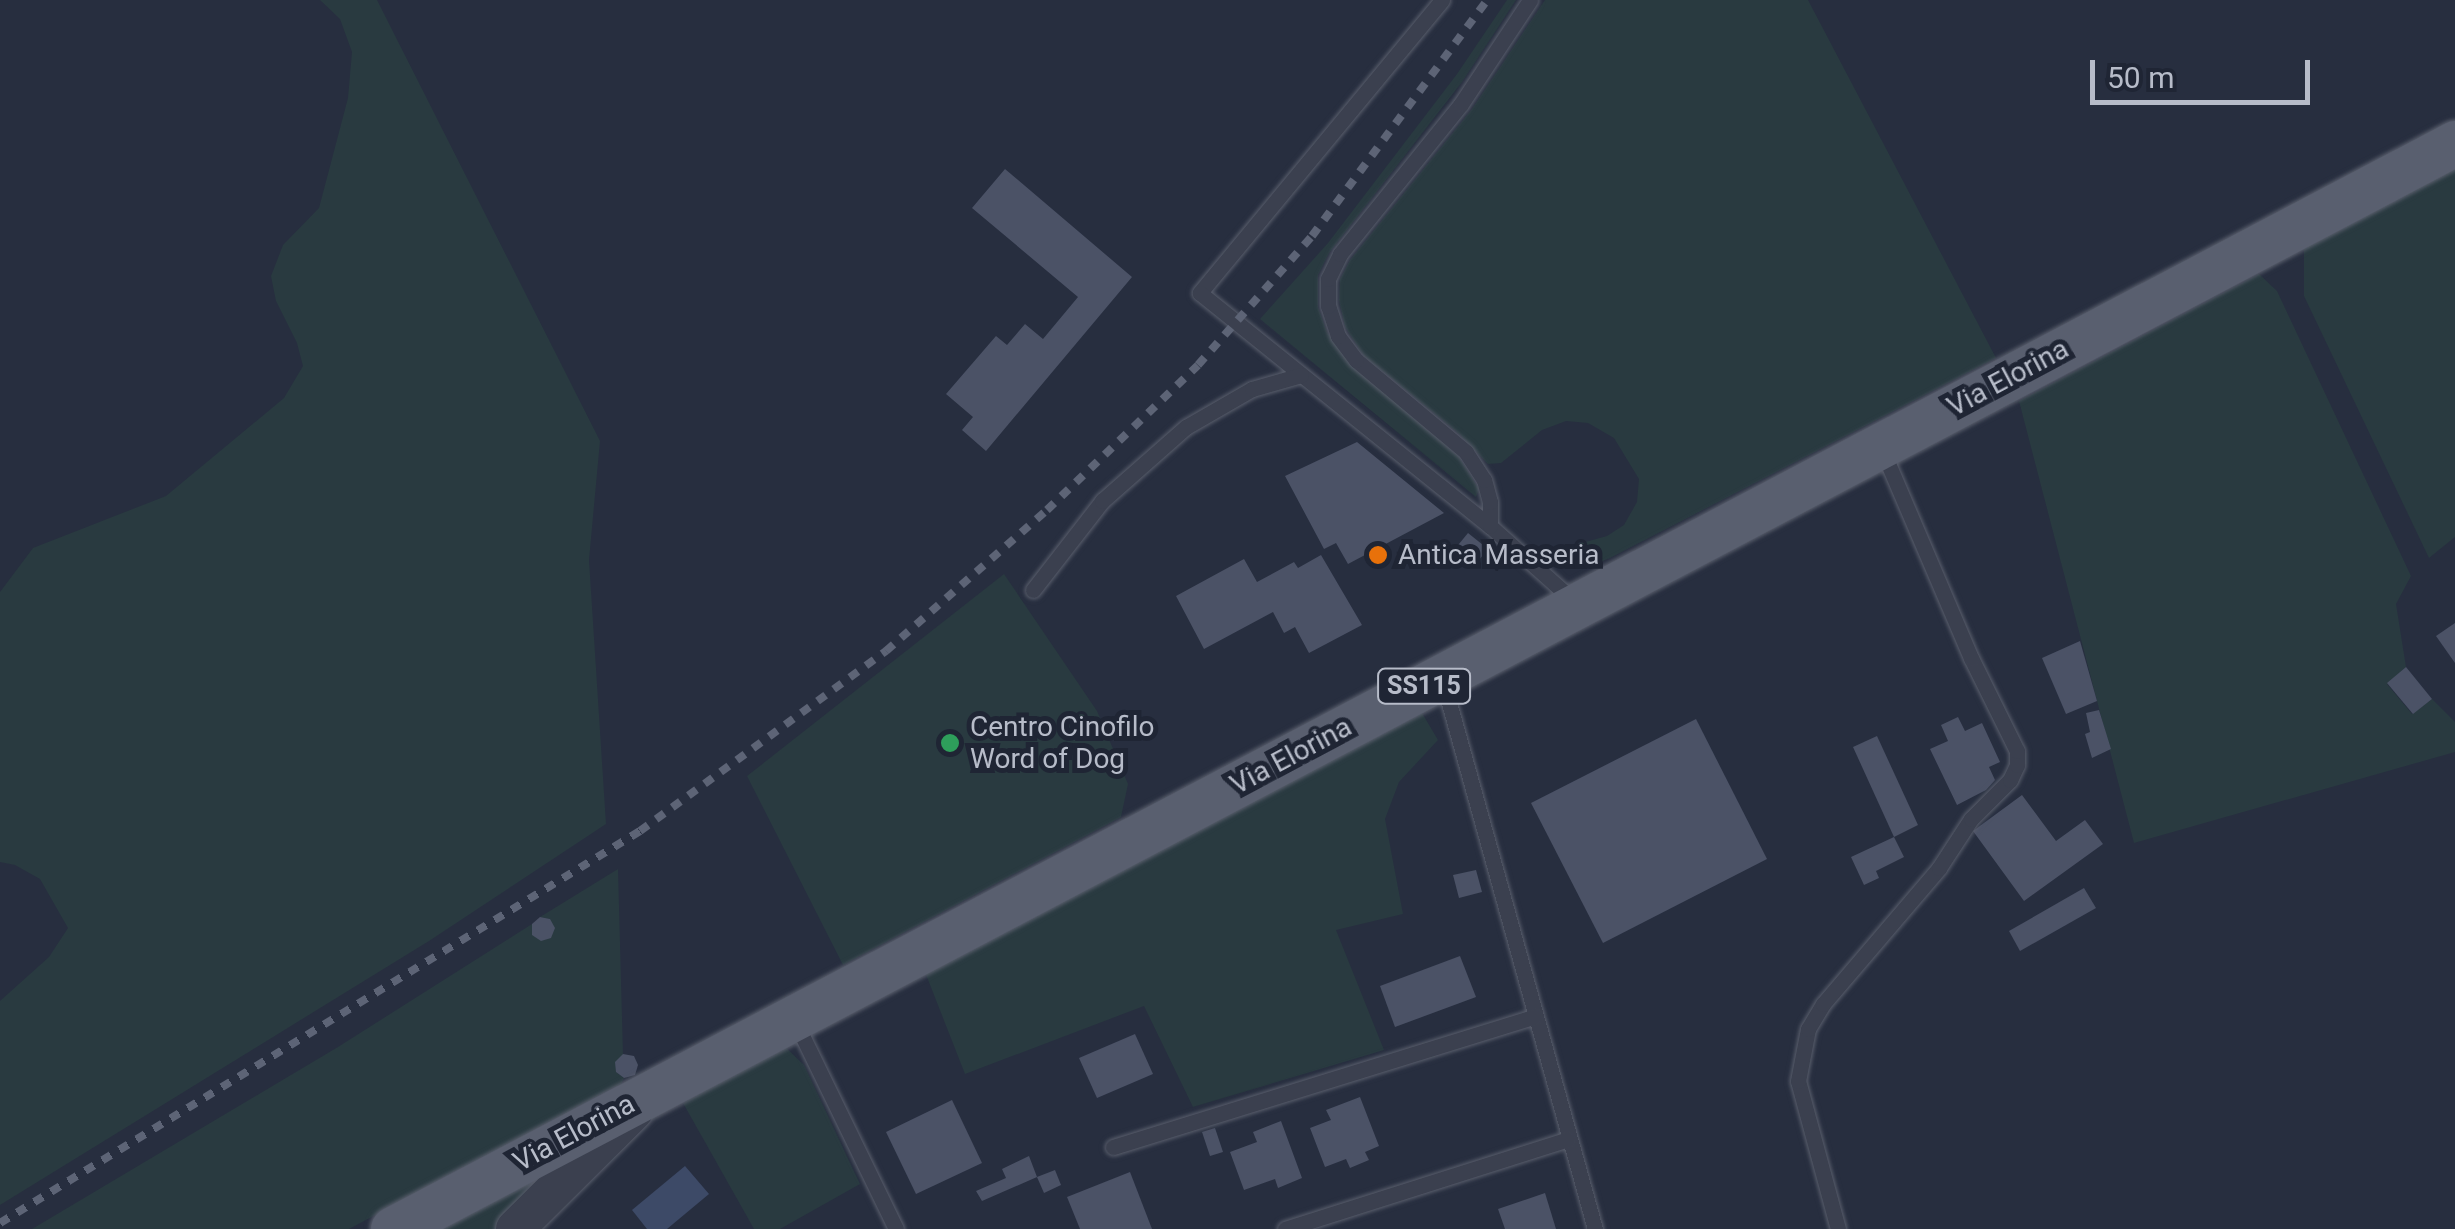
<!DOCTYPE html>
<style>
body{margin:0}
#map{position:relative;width:2455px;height:1229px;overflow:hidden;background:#272e3f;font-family:Roboto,sans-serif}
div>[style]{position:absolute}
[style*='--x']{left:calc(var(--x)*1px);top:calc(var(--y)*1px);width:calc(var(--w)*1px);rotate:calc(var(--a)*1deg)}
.green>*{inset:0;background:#293a40}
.water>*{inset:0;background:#3d4a67}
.building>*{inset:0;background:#4b5266}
.roads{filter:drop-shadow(0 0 2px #595e6c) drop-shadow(0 0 2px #595e6c)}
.service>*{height:15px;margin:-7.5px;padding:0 7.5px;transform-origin:7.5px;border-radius:7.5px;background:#3b404f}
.tertiary>*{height:38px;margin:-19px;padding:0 19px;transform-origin:19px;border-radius:19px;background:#3b404f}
.primary>*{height:45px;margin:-22.5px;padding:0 22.5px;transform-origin:22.5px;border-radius:22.5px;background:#595f6f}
.rail>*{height:8px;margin-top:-4px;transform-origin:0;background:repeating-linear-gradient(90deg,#5d6476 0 10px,transparent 0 20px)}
.dots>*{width:28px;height:28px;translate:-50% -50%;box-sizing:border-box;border:5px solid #1f2534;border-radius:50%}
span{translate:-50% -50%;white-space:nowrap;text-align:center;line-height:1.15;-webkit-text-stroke:10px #1f2534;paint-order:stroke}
.shield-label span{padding:2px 8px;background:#1f2534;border:2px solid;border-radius:8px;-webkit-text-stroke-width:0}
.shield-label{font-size:25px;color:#b7bcc9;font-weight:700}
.street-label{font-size:28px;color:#b7bcc9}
.poi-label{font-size:28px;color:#b7bcc9}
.left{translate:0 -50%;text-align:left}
.scale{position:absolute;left:2090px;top:60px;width:220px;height:45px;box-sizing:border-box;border:5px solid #b7bcc9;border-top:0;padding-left:12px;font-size:30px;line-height:35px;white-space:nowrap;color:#b7bcc9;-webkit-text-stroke:8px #1f2534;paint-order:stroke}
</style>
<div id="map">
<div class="green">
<i style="clip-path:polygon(320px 0,377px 0,600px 441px,589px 560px,606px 824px,429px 941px,0 1205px,0 1001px,49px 957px,68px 928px,40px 879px,15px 865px,0 862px,0 592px,33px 548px,166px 496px,284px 398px,303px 366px,297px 343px,276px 301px,271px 276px,283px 245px,319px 208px,348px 98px,352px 52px,340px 19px)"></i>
<i style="clip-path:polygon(1507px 0,1516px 0,1462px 82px,1329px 253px,1318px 275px,1318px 307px,1327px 332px,1353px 366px,1459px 457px,1479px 489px,1476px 497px,1260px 319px,1328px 243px,1457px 74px)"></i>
<i style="clip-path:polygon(1545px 0,1808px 0,1996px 358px,1610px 558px,1586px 568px,1565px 563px,1563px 554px,1571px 546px,1607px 536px,1624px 525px,1637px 502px,1639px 479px,1614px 438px,1588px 423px,1566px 421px,1542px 430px,1501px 463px,1488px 464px,1458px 433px,1363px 355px,1345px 327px,1339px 300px,1340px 279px,1350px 260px,1472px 109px)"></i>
<i style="clip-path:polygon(2455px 168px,2455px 537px,2429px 558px,2304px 296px,2304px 247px)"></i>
<i style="clip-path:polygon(2259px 274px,2277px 291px,2411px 576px,2396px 604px,2406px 667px,2387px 684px,2412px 714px,2432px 699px,2455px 722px,2455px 752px,2134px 843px,2019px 401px)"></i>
<i style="clip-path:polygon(1004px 574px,1097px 711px,1128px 784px,1121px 817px,843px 965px,747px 776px)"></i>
<i style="clip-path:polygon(1422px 713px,1438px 740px,1399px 782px,1385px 819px,1403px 914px,1336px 930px,1384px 1050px,1193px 1107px,1144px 1006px,965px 1074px,925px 972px)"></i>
<i style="clip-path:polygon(618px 869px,623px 1054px,616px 1072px,624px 1078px,621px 1084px,349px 1229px,32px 1229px,338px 1047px,532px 924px,532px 935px,550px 919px,540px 917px)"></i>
<i style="clip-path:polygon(783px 1045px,804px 1065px,860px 1184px,780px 1229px,754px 1229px,683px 1103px)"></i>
<i style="clip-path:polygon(530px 1179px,534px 1184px,531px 1191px,497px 1229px,437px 1229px)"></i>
</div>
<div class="water">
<i style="clip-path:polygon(685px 1166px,709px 1194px,667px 1229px,647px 1229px,632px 1210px)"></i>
</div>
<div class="building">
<i style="clip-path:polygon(1005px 169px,1132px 277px,986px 451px,962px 430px,973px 417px,946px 394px,996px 336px,1007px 345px,1025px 324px,1043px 339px,1078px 297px,972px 208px)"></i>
<i style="clip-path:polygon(1357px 442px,1444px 513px,1348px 564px,1336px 543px,1324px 549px,1285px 476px)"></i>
<i style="clip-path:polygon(1468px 533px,1488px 549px,1474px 566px,1454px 550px)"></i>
<i style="clip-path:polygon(1321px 555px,1362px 625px,1309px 653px,1295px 627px,1284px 633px,1273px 612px,1204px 649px,1176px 596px,1244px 559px,1257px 582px,1294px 562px,1298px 568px)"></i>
<i style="clip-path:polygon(2455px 623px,2455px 663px,2436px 636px)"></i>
<i style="clip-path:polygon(2080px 641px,2097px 701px,2066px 714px,2042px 658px)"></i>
<i style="clip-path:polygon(2406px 667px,2432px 699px,2413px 714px,2387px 683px)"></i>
<i style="clip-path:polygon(2099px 710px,2111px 749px,2092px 758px,2085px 734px,2090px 732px,2086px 713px)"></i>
<i style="clip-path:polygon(1958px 717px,1965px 731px,1982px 723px,2000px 762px,1989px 767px,1995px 780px,1986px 790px,1957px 805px,1930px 749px,1948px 741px,1941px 725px)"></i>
<i style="clip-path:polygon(1696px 719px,1767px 859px,1603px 943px,1531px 803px)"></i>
<i style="clip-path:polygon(1877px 736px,1918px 825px,1894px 837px,1853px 747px)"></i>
<i style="clip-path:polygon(2022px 795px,2056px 841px,2085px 820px,2103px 844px,2024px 901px,1973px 831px)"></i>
<i style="clip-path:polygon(1894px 837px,1904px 857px,1876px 871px,1879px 878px,1864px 885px,1851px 857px)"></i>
<i style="clip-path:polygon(1476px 870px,1482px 892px,1459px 898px,1453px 875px)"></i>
<i style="clip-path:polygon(2084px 888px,2096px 908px,2020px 951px,2009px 931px)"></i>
<i style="clip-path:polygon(540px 917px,550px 919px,555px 928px,551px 938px,541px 941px,532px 935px,532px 924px)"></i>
<i style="clip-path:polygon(1460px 956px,1476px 997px,1395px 1027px,1380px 986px)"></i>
<i style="clip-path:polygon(1135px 1034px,1153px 1074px,1097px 1098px,1079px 1058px)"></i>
<i style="clip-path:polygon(623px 1054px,634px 1056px,638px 1065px,635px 1075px,624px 1078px,616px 1072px,615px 1062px)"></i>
<i style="clip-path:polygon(1360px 1097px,1379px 1146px,1365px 1152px,1369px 1160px,1350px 1168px,1346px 1159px,1325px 1167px,1310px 1128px,1331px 1120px,1326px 1110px)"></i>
<i style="clip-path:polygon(952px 1100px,982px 1163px,916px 1194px,886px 1132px)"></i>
<i style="clip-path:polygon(1281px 1121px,1302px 1178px,1278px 1188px,1275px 1179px,1244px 1190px,1230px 1152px,1257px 1142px,1253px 1132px)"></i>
<i style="clip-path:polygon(1215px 1128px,1223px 1152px,1210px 1156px,1202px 1132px)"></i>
<i style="clip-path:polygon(1029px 1156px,1037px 1177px,982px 1201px,976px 1191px,1006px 1178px,1002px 1169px)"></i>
<i style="clip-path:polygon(1055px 1170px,1061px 1185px,1044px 1193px,1037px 1177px)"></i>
<i style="clip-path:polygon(1130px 1172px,1152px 1229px,1080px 1229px,1067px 1197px)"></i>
<i style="clip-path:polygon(1545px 1193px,1556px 1229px,1505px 1229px,1498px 1209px)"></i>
</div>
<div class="roads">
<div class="service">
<i style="--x:1442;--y:0;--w:380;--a:129.6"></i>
<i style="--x:1200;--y:293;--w:372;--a:38.8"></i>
<i style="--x:1490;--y:526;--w:114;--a:41.8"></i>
<i style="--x:1490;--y:526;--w:24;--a:-90"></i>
<i style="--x:1490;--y:502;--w:23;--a:-105"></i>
<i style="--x:1484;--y:480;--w:33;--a:-123"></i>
<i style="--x:1466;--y:452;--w:143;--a:-140.1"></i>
<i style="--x:1356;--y:360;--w:30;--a:-127"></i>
<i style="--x:1338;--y:336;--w:32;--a:-108"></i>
<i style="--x:1328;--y:306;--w:27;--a:-90"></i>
<i style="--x:1328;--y:279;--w:28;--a:-64"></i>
<i style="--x:1340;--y:254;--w:193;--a:-51.1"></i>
<i style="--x:1461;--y:104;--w:125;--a:-56.4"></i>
<i style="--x:1033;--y:590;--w:113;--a:-52.2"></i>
<i style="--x:1102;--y:501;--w:112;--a:-41.4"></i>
<i style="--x:1186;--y:427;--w:76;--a:-29.9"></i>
<i style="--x:1252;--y:389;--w:51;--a:-15.9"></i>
<i style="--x:1443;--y:681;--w:569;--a:74.5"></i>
<i style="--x:796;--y:1023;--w:229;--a:64.1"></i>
<i style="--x:1113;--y:1147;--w:441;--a:-17.2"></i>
<i style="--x:1285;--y:1229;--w:297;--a:-17.6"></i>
<i style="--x:1838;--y:1229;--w:153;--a:-105.1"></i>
<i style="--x:1798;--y:1081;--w:53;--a:-79.1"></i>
<i style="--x:1808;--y:1029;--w:29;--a:-59"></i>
<i style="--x:1823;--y:1004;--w:179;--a:-49.5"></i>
<i style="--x:1939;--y:868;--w:59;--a:-56.9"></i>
<i style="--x:1971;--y:819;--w:55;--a:-45"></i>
<i style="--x:2010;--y:780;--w:17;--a:-65"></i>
<i style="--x:2017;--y:765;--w:14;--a:-90"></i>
<i style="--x:2017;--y:751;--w:104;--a:-116.3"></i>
<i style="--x:1971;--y:658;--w:227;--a:-113.1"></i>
</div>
<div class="tertiary">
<i style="--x:515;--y:1229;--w:168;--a:-44.8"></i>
</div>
<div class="primary">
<i style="--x:393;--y:1229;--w:2331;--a:-27.77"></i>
</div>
</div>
<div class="rail">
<i style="--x:0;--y:1223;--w:751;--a:-31.49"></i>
<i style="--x:640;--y:831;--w:305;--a:-36.2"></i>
<i style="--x:886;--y:651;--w:214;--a:-41.2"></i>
<i style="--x:1047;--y:510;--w:209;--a:-43.8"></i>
<i style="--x:1198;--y:365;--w:172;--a:-48.5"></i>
<i style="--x:1312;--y:236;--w:294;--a:-53.4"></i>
</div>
<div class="dots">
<i style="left:1378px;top:555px;background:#e8710a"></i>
<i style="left:950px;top:743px;background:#2e9e5b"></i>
</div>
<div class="shield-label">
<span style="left:1424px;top:686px">SS115</span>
</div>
<div class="street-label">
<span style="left:2008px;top:378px;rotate:-28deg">Via Elorina</span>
<span style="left:1291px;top:756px;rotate:-28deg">Via Elorina</span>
<span style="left:574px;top:1133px;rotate:-28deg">Via Elorina</span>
</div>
<div class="poi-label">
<span class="left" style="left:1398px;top:555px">Antica Masseria</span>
<span class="left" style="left:970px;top:743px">Centro Cinofilo<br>Word of Dog</span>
</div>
<div class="scale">50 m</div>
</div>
